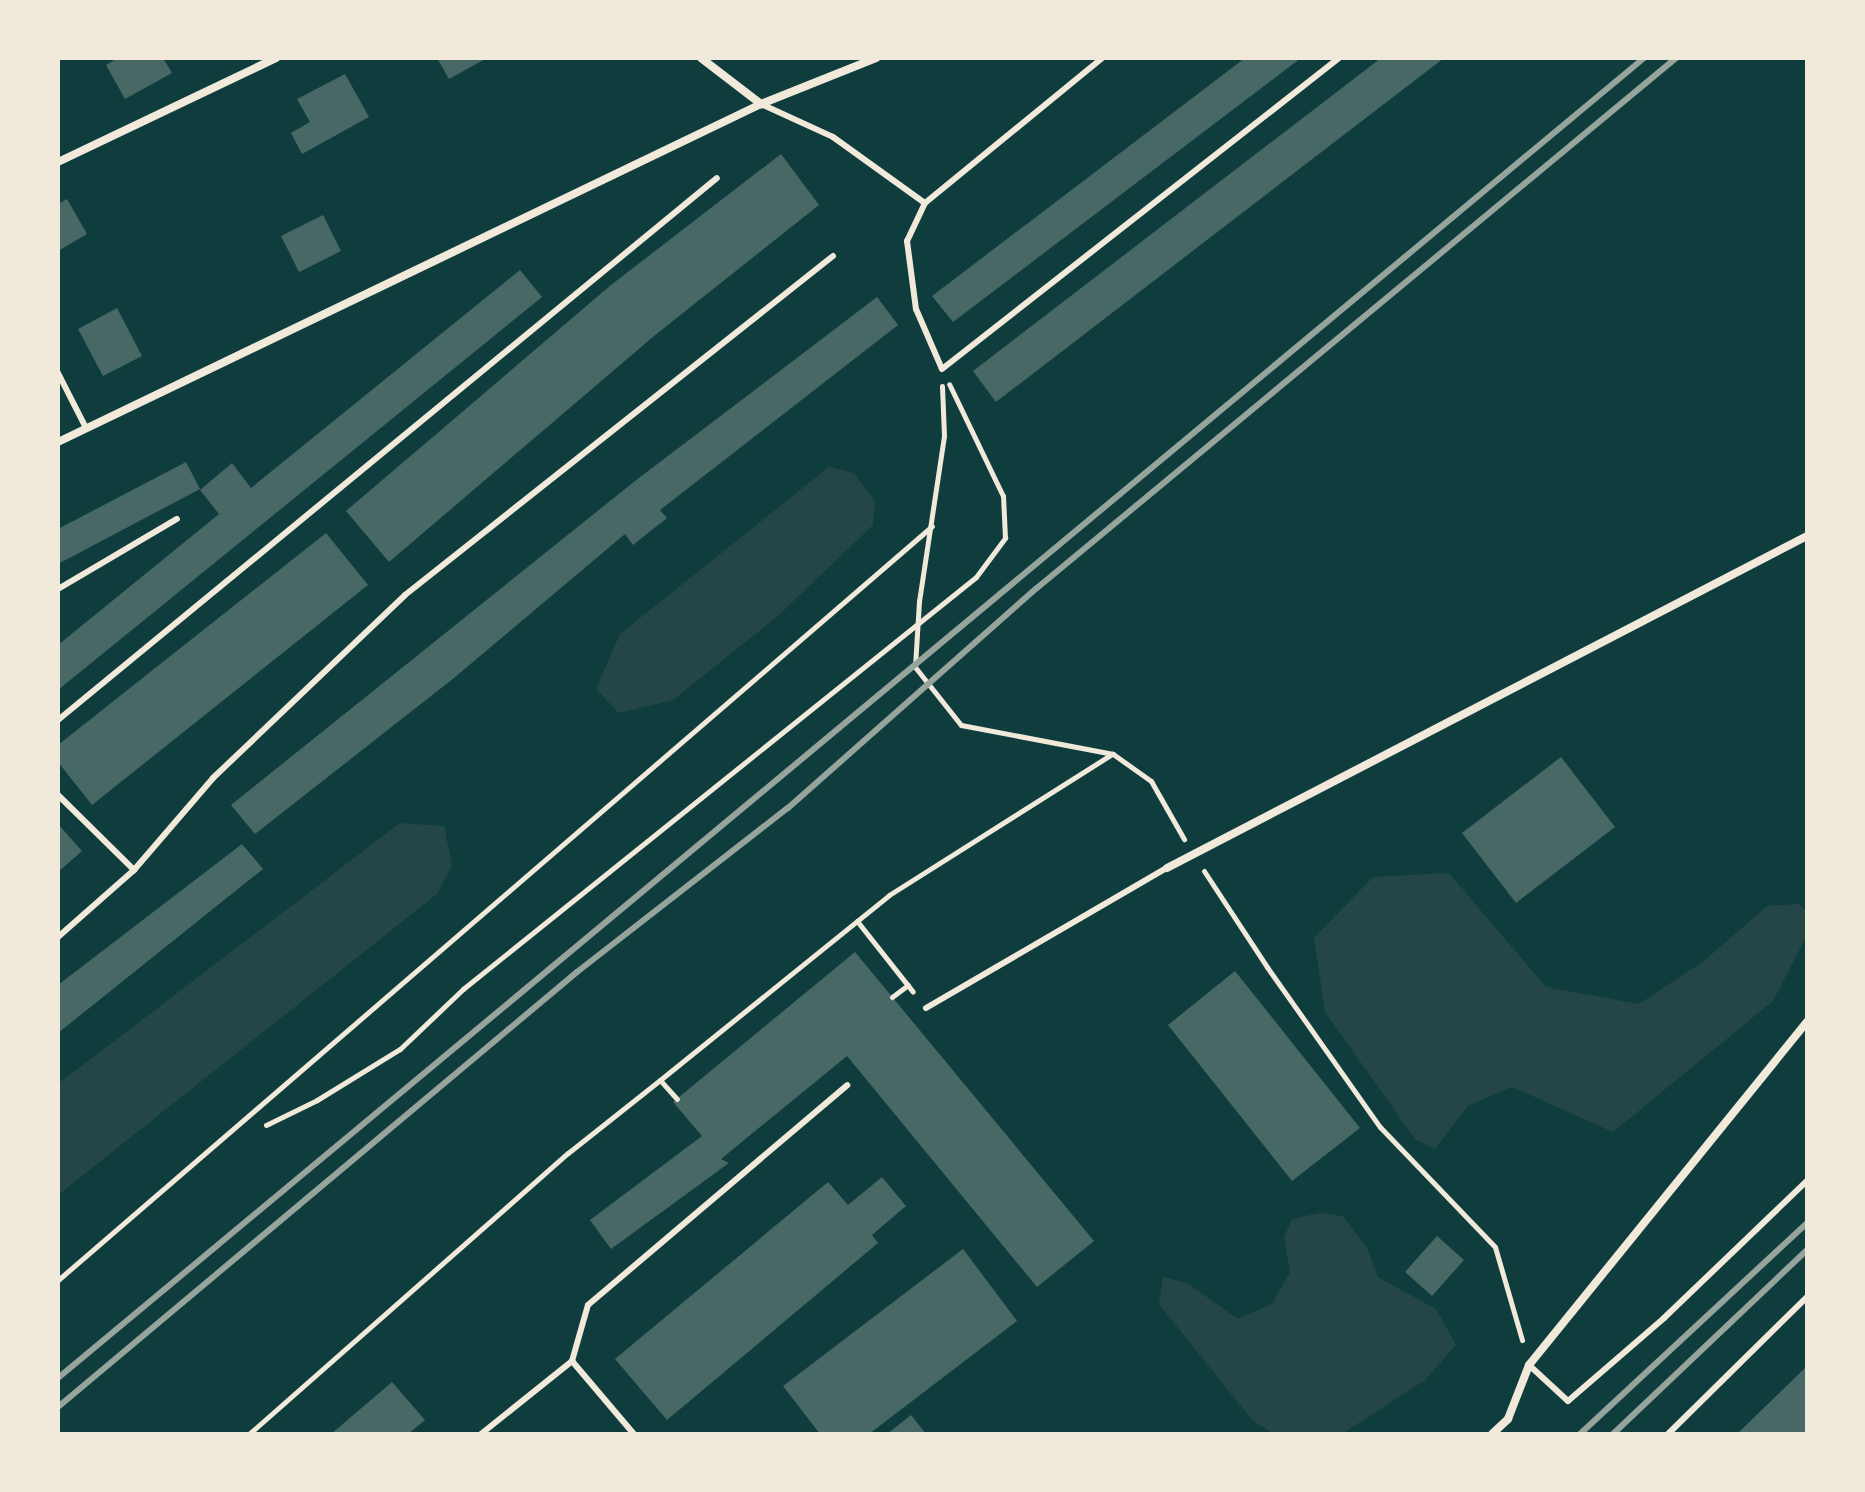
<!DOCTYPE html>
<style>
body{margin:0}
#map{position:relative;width:1865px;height:1492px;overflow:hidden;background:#0f3d3e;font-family:Montserrat,sans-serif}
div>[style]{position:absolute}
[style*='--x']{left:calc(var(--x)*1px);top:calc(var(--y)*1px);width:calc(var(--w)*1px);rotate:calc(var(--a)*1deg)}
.green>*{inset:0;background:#244646}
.building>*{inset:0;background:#486865}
.path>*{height:5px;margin:-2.5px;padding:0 2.5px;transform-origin:2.5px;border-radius:2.5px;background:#f1e9da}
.service>*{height:6px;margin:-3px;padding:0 3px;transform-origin:3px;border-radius:3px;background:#f1e9da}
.minor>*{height:8px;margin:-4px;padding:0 4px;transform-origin:4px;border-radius:4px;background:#f1e9da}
.rail>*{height:6px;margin:-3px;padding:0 3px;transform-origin:3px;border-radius:3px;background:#97a49c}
span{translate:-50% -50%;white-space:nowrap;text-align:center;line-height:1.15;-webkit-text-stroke:8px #f1e9da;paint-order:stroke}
.frame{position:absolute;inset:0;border:60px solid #f1e9da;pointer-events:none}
</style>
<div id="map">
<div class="green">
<i style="clip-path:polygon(829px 467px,854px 473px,875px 502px,873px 525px,779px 615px,673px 700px,619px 713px,596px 689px,620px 634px)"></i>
<i style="clip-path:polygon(400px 823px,444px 826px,452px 865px,437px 894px,58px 1195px,58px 1084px)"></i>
<i style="clip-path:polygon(1449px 873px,1546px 987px,1639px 1004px,1704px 961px,1767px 906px,1799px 904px,1807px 912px,1807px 935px,1773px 1001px,1613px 1132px,1512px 1087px,1468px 1106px,1435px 1149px,1415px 1139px,1325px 1012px,1314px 938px,1373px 877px)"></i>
<i style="clip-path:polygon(1320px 1213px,1343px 1216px,1367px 1248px,1378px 1277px,1436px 1309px,1456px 1345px,1425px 1380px,1342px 1434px,1274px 1434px,1252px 1420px,1159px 1304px,1163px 1277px,1187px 1283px,1238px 1319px,1272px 1304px,1290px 1272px,1284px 1237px,1292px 1219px)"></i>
</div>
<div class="building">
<i style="clip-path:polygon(118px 58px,163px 58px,172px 73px,125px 99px,106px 65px)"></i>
<i style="clip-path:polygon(437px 58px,487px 58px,449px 79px)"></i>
<i style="clip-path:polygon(1245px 58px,1301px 58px,953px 322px,932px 296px)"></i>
<i style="clip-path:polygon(1381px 58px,1444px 58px,996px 402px,973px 371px)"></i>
<i style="clip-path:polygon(345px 74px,369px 117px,302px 154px,291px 133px,310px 122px,297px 99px)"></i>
<i style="clip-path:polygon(781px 154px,819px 205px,654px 336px,389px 562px,346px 511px,611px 285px)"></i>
<i style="clip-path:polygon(67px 199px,87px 234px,58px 251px,58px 204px)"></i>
<i style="clip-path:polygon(323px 215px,341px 251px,299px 272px,281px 236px)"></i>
<i style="clip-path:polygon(520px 270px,542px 297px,58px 690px,58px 645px,219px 514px,200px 490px,232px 463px,251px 488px)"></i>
<i style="clip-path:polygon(877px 297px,898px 325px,660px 510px,667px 518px,633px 545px,625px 534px,454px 678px,255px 834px,231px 805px,635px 481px)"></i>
<i style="clip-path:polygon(117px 308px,142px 356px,103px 376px,78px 329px)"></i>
<i style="clip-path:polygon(186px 462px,200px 489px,58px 564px,58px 529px)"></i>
<i style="clip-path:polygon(326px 533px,368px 585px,92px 805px,58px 762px,58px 745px)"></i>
<i style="clip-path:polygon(1561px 757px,1615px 827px,1516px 903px,1462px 833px)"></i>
<i style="clip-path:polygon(58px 824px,82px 851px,58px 872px)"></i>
<i style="clip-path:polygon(242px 844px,263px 869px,58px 1033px,58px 985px)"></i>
<i style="clip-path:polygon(855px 952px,1094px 1241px,1037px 1287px,847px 1056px,721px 1159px,729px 1163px,611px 1249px,590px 1220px,702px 1136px,673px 1102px)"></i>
<i style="clip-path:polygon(1235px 971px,1360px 1128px,1292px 1181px,1168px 1025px)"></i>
<i style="clip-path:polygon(882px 1177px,906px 1206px,872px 1235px,878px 1243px,667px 1420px,615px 1359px,828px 1182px,848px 1205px)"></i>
<i style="clip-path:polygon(1437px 1236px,1464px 1260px,1432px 1296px,1405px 1272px)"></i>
<i style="clip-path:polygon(963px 1249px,1017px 1321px,869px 1434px,820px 1434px,783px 1386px)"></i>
<i style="clip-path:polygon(1807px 1366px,1807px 1434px,1737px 1434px)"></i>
<i style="clip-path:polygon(392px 1382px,425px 1420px,408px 1434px,331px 1434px)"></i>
<i style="clip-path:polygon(911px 1415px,926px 1434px,887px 1434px)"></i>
</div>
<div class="path">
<i style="--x:942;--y:386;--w:50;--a:87.7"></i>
<i style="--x:944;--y:436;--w:167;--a:98.6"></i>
<i style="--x:919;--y:601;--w:66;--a:93.5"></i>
<i style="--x:915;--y:667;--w:74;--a:51.6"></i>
<i style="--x:961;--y:725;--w:155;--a:10.8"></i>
<i style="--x:1113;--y:754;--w:47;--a:35.4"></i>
<i style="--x:1151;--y:781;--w:67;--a:60.4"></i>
<i style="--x:1204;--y:871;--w:115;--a:56.7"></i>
<i style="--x:1267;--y:967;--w:196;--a:54.8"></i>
<i style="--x:1380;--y:1127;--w:166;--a:46.2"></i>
<i style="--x:1495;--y:1247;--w:97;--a:73.8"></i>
<i style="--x:857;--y:921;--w:90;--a:51.7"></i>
<i style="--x:892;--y:997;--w:20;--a:-37"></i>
<i style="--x:677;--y:1099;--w:25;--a:-132"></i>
<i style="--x:660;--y:1080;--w:294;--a:-38.9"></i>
<i style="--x:889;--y:895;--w:264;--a:-32.3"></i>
<i style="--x:266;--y:1125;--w:57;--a:-26.1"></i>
<i style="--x:317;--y:1100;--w:97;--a:-31.6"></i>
<i style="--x:400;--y:1049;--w:87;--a:-43.6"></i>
<i style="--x:463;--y:989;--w:658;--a:-38.77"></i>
<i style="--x:976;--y:577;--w:49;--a:-53.4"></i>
<i style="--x:1005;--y:538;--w:42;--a:-92.7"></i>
<i style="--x:1003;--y:496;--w:124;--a:-115.7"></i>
<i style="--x:58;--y:1280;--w:1154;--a:-40.78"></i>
<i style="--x:249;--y:1434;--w:425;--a:-41.4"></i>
<i style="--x:568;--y:1153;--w:117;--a:-38.4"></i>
</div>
<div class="service">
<i style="--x:761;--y:104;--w:79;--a:24.6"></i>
<i style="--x:833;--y:137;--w:113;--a:35.7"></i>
<i style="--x:925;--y:203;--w:42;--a:115.3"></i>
<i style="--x:907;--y:241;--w:69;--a:82.5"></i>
<i style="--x:916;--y:309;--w:65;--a:66.6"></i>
<i style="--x:942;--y:369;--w:504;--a:-38.07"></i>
<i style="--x:925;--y:203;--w:229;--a:-39.3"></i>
<i style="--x:58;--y:373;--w:62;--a:63"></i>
<i style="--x:58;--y:589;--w:138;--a:-30.5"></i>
<i style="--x:58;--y:720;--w:853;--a:-39.44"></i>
<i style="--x:58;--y:795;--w:107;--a:44.6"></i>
<i style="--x:58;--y:937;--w:101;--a:-41.4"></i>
<i style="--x:134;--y:870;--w:121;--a:-49.3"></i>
<i style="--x:213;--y:778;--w:265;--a:-43.6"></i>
<i style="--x:405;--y:595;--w:546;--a:-38.38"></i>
<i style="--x:926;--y:1008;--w:279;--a:-30.2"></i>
<i style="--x:572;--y:1361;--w:58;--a:-74.1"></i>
<i style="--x:588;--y:1305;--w:340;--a:-40.3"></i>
<i style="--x:1529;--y:1365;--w:53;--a:42.7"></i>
<i style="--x:1568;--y:1401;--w:127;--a:-40.8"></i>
<i style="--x:1664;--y:1318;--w:198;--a:-43.8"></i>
<i style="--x:481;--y:1434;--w:117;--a:-38.7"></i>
<i style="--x:572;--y:1361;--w:96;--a:49.7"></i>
<i style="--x:1668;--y:1434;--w:195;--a:-44.6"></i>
</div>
<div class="minor">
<i style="--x:701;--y:58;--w:76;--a:37.5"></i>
<i style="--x:58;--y:162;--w:242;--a:-25.5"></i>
<i style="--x:58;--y:442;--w:780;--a:-25.68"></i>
<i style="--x:761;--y:104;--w:124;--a:-21.8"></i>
<i style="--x:1167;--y:868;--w:721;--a:-27.42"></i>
<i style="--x:1492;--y:1434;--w:22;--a:-43"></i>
<i style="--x:1508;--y:1419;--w:58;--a:-68.7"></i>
<i style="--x:1529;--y:1365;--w:442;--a:-51"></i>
</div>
<div class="rail">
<i style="--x:58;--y:1378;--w:2063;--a:-39.77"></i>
<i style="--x:58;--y:1407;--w:677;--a:-39.97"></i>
<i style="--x:577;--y:972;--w:267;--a:-37.9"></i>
<i style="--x:788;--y:808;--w:332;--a:-41.5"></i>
<i style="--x:1037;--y:588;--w:830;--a:-39.67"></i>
<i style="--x:1580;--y:1434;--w:310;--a:-42.9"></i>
<i style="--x:1613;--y:1434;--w:267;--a:-43.5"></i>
</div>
<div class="frame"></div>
</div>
